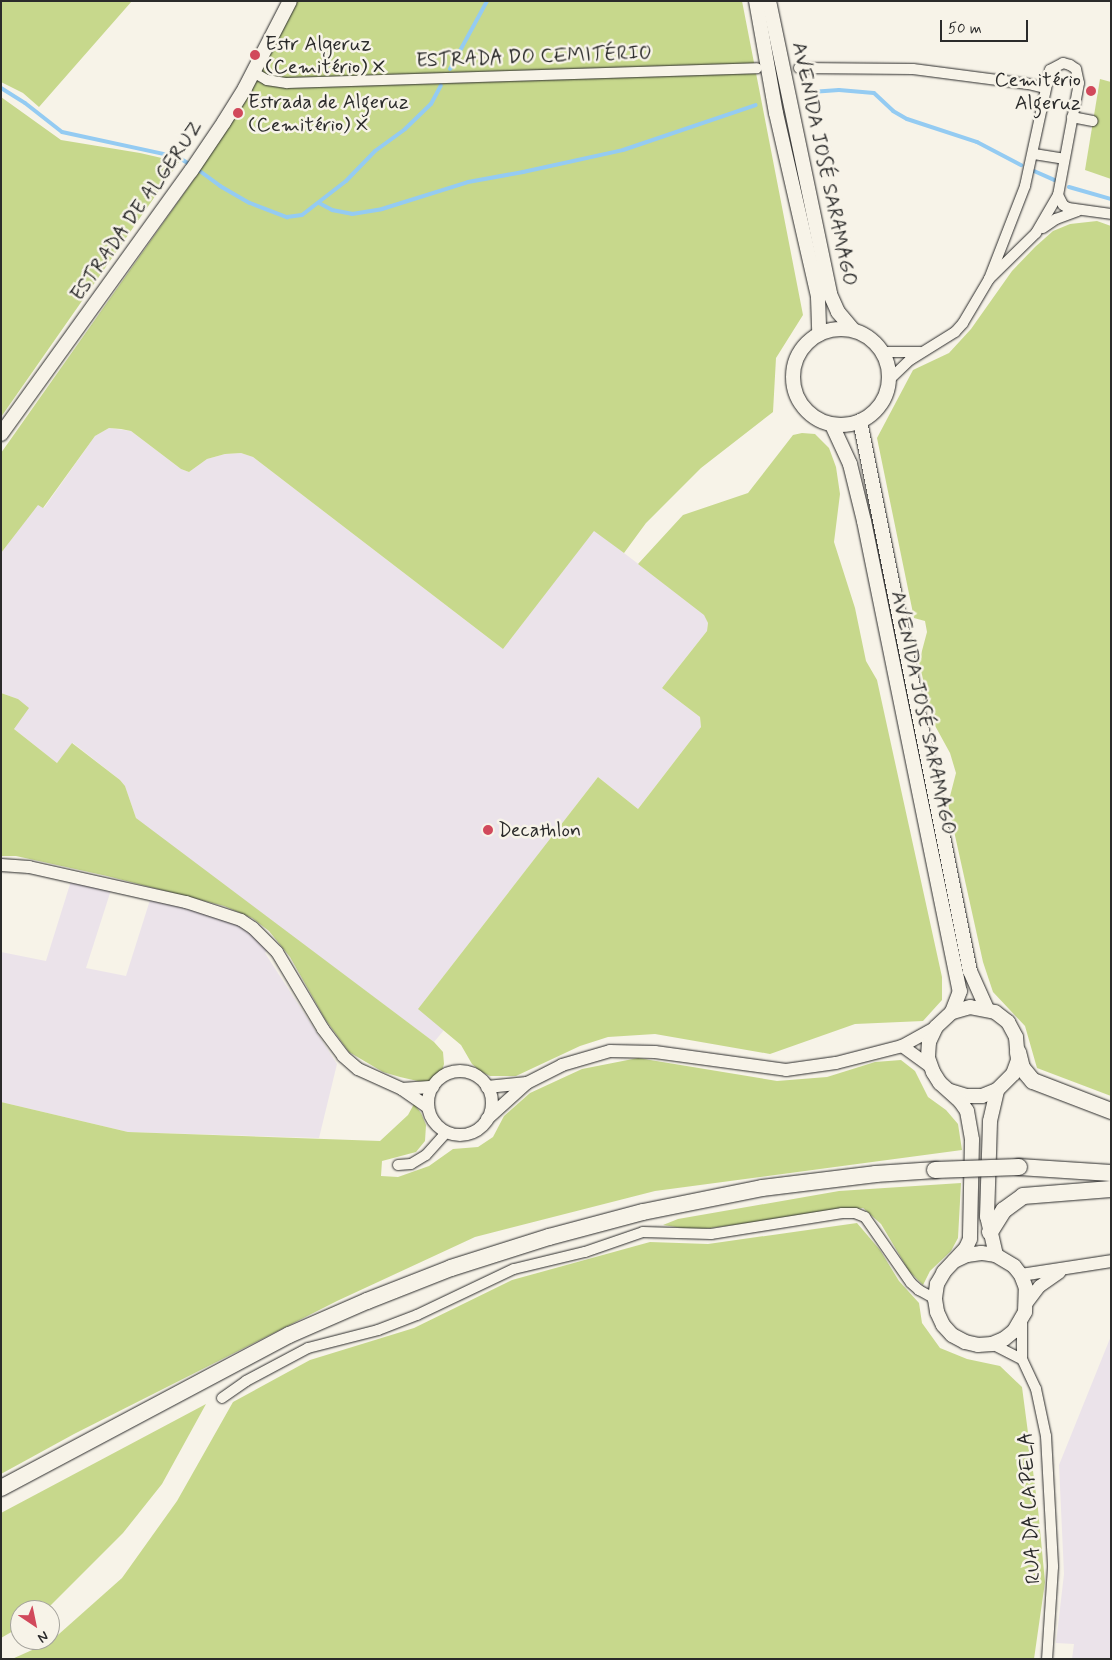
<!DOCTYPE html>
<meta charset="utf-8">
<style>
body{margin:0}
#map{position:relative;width:1112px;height:1660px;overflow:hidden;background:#f7f3e8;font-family:Mynerve,sans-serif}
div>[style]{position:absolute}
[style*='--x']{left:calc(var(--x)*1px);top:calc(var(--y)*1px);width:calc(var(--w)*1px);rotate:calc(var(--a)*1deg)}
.built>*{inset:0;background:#ebe3ea}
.green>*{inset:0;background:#c7d88c}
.stream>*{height:4px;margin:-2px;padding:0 2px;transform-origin:2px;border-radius:2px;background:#94cbf2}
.roads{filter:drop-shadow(0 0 1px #2b2b2b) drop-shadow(0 0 1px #2b2b2b)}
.minor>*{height:10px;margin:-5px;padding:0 5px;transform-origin:5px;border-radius:5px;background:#f7f3e8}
.tertiary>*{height:12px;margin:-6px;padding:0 6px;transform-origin:6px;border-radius:6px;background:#f7f3e8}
.tertiary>.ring{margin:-6px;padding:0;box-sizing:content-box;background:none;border:12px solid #f7f3e8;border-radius:50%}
.secondary>*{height:14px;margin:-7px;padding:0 7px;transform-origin:7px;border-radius:7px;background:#f7f3e8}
.secondary>.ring{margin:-7px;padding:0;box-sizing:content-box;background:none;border:14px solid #f7f3e8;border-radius:50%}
.trunk>*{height:16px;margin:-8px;padding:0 8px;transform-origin:8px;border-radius:8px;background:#f7f3e8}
.bridges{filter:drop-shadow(0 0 1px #2b2b2b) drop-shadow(0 0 1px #2b2b2b)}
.trunk-bridge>*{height:16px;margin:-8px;padding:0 8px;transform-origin:8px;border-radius:8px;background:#f7f3e8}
.dots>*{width:14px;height:14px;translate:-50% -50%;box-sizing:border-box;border:2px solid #f7f3e8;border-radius:50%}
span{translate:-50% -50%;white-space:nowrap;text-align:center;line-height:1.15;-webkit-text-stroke:5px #f7f3e8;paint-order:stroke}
.poi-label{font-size:20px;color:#2b2b2b}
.left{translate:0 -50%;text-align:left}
.right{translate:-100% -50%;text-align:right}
.street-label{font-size:20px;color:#2b2b2b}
.frame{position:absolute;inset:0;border:2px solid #2b2b2b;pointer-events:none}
.north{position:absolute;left:10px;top:1600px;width:50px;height:50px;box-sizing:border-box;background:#f7f3e8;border:1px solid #a5a39c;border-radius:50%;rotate:146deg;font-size:14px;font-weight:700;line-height:20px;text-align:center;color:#2b2b2b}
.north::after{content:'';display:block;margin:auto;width:18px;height:22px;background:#d1495b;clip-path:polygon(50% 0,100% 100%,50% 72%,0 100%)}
.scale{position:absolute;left:940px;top:20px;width:88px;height:22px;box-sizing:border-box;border:2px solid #2b2b2b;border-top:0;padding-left:6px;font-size:15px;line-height:18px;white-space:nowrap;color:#2b2b2b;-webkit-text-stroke:4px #f7f3e8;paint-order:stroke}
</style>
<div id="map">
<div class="built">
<i style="clip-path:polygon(109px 428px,131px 431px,181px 469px,189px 472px,207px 459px,225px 454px,241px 453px,253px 457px,503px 649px,594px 530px,705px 615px,708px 623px,707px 631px,662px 688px,700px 717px,701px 727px,638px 809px,598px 777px,419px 1008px,444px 1030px,434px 1042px,141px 824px,136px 818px,125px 786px,120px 780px,73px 743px,57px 763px,14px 729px,18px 699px,1px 693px,1px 553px,38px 504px,44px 508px,95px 436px)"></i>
<i style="clip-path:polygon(71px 881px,111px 890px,86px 968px,126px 976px,150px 900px,226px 918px,250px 932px,268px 949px,265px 953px,337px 1064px,319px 1138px,128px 1132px,1px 1102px,1px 952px,46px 961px)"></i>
<i style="clip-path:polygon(1111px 1336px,1111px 1659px,1072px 1659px,1074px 1644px,1056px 1643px,1064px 1574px,1059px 1465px)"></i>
</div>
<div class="green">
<i style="clip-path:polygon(1px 1px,132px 1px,39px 107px,23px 93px,1px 82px)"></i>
<i style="clip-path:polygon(288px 1px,742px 1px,803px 315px,776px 358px,773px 412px,701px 468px,646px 523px,624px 553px,594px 531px,503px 649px,253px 457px,241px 453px,225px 454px,207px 459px,189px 472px,181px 469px,131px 431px,121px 429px,109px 428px,95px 436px,43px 508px,38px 505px,1px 553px,1px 453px,197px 175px)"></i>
<i style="clip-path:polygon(1100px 79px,1111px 82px,1111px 179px,1085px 170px)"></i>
<i style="clip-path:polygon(1px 97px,61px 140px,140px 153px,179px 162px,1px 417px)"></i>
<i style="clip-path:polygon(1097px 221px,1111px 226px,1111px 1096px,1037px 1068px,1025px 1026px,993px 992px,983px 962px,948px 804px,956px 773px,950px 753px,933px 722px,919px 662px,927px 632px,925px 621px,914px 618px,877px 438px,913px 370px,949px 353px,971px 329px,1012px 271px,1035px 247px,1053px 231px,1070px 224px)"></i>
<i style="clip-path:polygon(802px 433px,815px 434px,829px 448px,836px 467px,840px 494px,834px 542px,855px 608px,866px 661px,877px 680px,942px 977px,942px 1000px,923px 1021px,855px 1024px,770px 1054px,655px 1034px,608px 1037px,580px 1046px,516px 1076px,490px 1076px,480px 1071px,472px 1064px,461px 1045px,418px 1009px,598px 777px,638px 809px,701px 727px,700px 717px,662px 688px,707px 631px,708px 623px,704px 615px,638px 564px,683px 515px,748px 493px,793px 435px)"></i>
<i style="clip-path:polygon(1px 693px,18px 699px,29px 708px,14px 729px,57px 763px,72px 743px,120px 780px,125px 786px,136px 818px,434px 1042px,443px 1052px,444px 1064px,441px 1074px,434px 1080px,422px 1082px,400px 1077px,383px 1072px,349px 1052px,325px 1019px,290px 957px,269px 931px,252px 918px,224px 906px,107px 876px,16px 856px,1px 856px)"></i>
<i style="clip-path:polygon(638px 1058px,777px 1081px,827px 1077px,875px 1062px,901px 1060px,915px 1071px,928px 1097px,946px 1110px,958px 1124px,962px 1150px,655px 1191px,475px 1237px,337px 1301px,74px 1434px,1px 1474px,1px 1102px,128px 1132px,380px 1141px,408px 1115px,414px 1104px,421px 1113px,426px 1125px,425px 1141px,416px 1152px,382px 1161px,381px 1176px,398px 1177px,429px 1166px,453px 1149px,478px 1147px,493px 1137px,504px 1116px,530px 1093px,582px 1069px)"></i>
<i style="clip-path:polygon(961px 1183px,958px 1238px,951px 1251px,930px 1271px,923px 1285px,909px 1271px,881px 1224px,863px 1208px,695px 1230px,663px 1225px,678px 1219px,839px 1191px)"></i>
<i style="clip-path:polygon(857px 1223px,880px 1250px,899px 1281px,919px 1303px,922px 1323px,940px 1348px,967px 1359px,1000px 1366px,1022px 1387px,1038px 1509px,1045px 1582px,1034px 1659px,12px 1659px,50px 1642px,122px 1578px,177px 1501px,233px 1402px,310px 1360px,414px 1328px,512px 1280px,650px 1242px,708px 1244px)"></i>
<i style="clip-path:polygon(206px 1404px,162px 1484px,123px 1533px,46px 1610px,20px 1610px,20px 1627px,1px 1638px,1px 1513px)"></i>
</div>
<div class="stream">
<i style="--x:450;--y:69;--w:77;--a:-61.4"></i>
<i style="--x:1;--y:88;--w:28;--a:32"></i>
<i style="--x:25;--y:103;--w:47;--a:38.1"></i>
<i style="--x:62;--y:132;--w:119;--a:12.2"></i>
<i style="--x:178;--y:157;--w:15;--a:32"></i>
<i style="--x:811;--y:92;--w:28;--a:-4"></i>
<i style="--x:839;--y:90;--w:35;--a:5"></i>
<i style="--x:874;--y:93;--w:26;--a:43"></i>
<i style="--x:893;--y:111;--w:16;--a:30"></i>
<i style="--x:907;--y:119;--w:74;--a:18.2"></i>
<i style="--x:977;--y:142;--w:50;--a:27.6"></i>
<i style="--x:197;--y:169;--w:29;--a:36"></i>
<i style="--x:220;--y:186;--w:34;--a:30"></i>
<i style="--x:250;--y:203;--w:40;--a:21"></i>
<i style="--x:287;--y:217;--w:15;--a:-8"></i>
<i style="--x:302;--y:215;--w:56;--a:-37.7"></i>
<i style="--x:346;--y:181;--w:42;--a:-46"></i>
<i style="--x:375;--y:151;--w:37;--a:-36"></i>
<i style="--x:405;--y:129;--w:36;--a:-44"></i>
<i style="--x:431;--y:104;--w:21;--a:-62"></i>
<i style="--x:1034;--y:171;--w:22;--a:24"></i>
<i style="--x:1069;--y:187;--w:44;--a:15.9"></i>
<i style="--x:319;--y:203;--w:15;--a:28"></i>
<i style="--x:332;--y:210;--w:20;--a:11"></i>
<i style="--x:352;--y:214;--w:30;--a:-9"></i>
<i style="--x:382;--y:209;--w:90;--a:-17.4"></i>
<i style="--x:468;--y:182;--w:56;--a:-10.3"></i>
<i style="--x:523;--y:172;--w:102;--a:-12.4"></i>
<i style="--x:623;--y:150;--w:140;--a:-18.7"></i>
</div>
<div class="roads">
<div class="minor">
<i style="--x:799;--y:68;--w:114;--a:0.5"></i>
<i style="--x:913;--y:69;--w:116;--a:7.4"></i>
<i style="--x:1028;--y:84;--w:18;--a:13"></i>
<i style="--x:253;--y:72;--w:16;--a:30"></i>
<i style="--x:267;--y:80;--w:20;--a:9"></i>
<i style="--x:287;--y:83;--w:470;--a:-1.8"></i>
<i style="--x:1072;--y:117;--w:21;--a:11"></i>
<i style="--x:1034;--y:154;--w:30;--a:9"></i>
<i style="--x:1058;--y:195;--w:11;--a:63"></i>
<i style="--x:1063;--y:205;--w:6;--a:31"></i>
<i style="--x:1068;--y:208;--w:43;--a:7.9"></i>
<i style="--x:1043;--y:228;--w:16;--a:-35"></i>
<i style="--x:1056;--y:219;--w:23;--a:-20"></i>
<i style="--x:882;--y:352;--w:38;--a:0"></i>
<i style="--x:889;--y:380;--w:29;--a:-44"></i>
<i style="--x:910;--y:360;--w:53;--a:-31.9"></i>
<i style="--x:955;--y:332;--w:12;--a:-48"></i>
<i style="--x:963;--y:323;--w:51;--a:-59.4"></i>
<i style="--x:989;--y:279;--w:100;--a:-68.8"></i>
<i style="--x:1025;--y:186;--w:119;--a:-77.8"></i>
<i style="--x:1050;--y:70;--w:15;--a:-28"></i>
<i style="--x:1063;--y:63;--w:7;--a:16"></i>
<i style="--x:1070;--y:65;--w:7;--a:34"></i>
<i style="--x:1076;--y:69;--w:14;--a:78"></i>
<i style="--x:1079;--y:83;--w:114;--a:100.6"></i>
<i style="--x:1058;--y:195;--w:44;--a:120.1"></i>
<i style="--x:1036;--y:233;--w:66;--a:135.6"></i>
<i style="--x:398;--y:1165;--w:13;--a:-4"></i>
<i style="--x:411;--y:1164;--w:17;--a:-31"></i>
<i style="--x:426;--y:1155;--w:31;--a:-48"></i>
<i style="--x:1022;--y:1321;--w:38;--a:90"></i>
<i style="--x:1022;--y:1359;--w:33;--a:65"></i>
<i style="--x:1036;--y:1389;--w:48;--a:78"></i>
<i style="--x:1046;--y:1436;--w:131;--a:86.9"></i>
<i style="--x:1053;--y:1567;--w:92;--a:93.7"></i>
<i style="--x:992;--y:1344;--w:34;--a:27"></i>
<i style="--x:222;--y:1398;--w:29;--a:-35"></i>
<i style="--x:246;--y:1381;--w:70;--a:-28"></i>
<i style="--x:308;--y:1348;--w:72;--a:-14.4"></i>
<i style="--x:378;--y:1330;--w:42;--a:-21"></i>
<i style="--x:417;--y:1315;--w:107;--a:-25.4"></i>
<i style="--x:514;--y:1269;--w:73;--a:-13.5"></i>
<i style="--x:585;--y:1252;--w:61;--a:-19"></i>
<i style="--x:643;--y:1232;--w:68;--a:1.7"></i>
<i style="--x:711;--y:1234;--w:133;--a:-9.1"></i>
<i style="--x:842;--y:1213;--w:13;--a:0"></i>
<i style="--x:855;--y:1213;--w:11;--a:22"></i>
<i style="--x:865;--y:1217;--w:80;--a:55.1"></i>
<i style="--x:911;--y:1283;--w:11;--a:41"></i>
<i style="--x:919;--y:1290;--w:18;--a:29"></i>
</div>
<div class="tertiary">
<i style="--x:1;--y:865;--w:28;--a:4"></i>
<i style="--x:29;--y:867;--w:161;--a:12.6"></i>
<i style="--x:186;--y:902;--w:58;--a:18.1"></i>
<i style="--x:241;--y:920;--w:14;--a:34"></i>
<i style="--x:253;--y:928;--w:34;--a:45"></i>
<i style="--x:277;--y:952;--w:90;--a:59.1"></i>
<i style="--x:323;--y:1029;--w:34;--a:53"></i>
<i style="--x:343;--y:1056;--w:20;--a:41"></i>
<i style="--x:358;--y:1069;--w:48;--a:24.4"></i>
<i style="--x:402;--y:1089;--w:32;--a:35"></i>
<i style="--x:902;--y:1046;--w:34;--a:36"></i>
<i class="ring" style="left:428px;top:1071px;width:52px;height:52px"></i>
<i style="--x:487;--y:1087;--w:40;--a:-5.7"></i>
<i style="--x:402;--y:1089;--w:31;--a:-4"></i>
<i style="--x:487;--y:1119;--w:54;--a:-42"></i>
<i style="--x:527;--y:1083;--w:39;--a:-27"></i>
<i style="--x:562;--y:1065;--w:50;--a:-16.3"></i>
<i style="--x:610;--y:1051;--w:45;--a:1.3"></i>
<i style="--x:655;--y:1052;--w:132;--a:7.8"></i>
<i style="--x:786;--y:1070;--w:50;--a:-8"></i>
<i style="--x:836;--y:1063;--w:68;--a:-14.4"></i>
<i style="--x:902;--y:1046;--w:39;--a:-29"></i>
<i style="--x:1021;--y:1275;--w:91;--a:-8.8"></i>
<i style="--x:1027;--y:1303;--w:21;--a:-53"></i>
<i style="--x:1040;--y:1286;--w:24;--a:-35"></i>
</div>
<div class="secondary">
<i style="--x:756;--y:1;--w:114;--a:79.9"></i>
<i style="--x:776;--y:113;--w:189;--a:77.1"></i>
<i style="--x:818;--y:297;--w:37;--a:88"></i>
<i style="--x:769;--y:1;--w:299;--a:78.2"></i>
<i style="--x:830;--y:294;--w:20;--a:66"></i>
<i style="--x:838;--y:312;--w:23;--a:50"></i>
<i class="ring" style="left:793px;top:329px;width:82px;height:82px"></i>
<i style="--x:860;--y:421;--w:561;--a:78.69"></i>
<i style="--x:970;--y:971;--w:42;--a:65.9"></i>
<i style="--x:832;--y:425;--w:43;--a:65.2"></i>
<i style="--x:850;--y:464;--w:59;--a:76.2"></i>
<i style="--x:864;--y:521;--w:480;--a:78.5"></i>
<i style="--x:960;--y:991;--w:22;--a:111"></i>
<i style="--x:1;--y:434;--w:324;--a:-54.2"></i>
<i style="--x:191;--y:171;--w:59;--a:-56"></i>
<i style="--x:224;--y:122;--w:40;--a:-58"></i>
<i style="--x:245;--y:88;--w:98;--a:-62.7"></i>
<i style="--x:950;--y:1091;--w:17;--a:17"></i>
<i style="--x:966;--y:1096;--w:16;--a:0"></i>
<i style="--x:982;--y:1096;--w:16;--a:-22"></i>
<i style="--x:997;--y:1090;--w:23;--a:-45"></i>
<i style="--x:1013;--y:1074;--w:15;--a:-70"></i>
<i style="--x:1018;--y:1060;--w:23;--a:-95"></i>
<i style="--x:1016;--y:1037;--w:17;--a:-118"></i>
<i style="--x:1008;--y:1022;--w:16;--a:-142"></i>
<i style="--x:995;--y:1012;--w:25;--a:-169"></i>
<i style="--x:970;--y:1007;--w:19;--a:164"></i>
<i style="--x:952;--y:1012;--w:22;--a:137"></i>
<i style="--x:936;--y:1027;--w:17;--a:115"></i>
<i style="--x:929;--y:1042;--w:16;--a:94"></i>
<i style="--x:928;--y:1058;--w:15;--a:70"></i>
<i style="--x:933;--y:1072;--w:13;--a:58"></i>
<i style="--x:940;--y:1083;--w:27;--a:42"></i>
<i style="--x:960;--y:1101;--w:12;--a:55"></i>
<i style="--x:967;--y:1111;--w:29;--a:80"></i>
<i style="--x:972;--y:1140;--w:99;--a:91.2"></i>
<i style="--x:970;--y:1239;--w:10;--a:114"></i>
<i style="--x:966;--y:1248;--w:33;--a:133"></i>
<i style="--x:944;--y:1272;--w:14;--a:120"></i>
<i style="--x:937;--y:1284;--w:15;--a:98"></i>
<i style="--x:935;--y:1299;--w:13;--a:81"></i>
<i style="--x:937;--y:1312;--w:14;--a:65"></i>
<i style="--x:943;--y:1325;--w:13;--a:48"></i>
<i style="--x:952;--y:1335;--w:15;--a:28"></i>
<i style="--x:965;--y:1342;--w:13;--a:13"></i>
<i style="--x:978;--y:1345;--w:14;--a:-4"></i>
<i style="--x:992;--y:1344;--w:13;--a:-23"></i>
<i style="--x:1004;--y:1339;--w:13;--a:-39"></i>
<i style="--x:1014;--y:1331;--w:22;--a:-60"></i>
<i style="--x:1025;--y:1312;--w:24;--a:-88"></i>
<i style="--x:1026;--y:1288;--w:14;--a:-111"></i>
<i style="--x:1021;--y:1275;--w:11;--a:-128"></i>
<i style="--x:1014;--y:1266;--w:21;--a:-149"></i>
<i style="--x:996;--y:1255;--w:15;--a:-172"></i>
<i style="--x:981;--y:1253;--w:14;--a:172"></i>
<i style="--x:967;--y:1255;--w:14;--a:155"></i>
<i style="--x:996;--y:1255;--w:39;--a:-103"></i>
<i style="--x:987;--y:1217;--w:96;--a:-88.2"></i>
<i style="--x:990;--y:1121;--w:32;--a:-77"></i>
</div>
<div class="trunk">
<i style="--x:1018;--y:1052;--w:16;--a:76"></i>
<i style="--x:1022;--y:1068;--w:17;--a:50"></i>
<i style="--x:1033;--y:1081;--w:84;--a:21"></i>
<i style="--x:1019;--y:1167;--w:92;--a:3.7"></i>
<i style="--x:990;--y:1232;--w:26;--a:-58"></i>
<i style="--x:1004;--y:1210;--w:24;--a:-36"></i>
<i style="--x:1023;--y:1196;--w:88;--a:-4.5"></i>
<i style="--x:1;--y:1488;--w:326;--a:-28"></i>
<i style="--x:289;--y:1335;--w:85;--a:-23.6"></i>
<i style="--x:367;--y:1301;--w:90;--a:-21.4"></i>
<i style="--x:451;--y:1268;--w:103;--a:-17.6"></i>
<i style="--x:549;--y:1237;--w:97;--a:-14.9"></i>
<i style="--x:643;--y:1212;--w:121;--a:-11.4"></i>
<i style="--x:762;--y:1188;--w:115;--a:-7"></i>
<i style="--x:876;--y:1174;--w:59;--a:-3.9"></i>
</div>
</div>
<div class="bridges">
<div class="trunk-bridge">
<i style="--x:935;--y:1170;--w:84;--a:-2"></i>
</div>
</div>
<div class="dots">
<i style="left:255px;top:55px;background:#d1495b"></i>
<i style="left:1091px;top:91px;background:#d1495b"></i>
<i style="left:238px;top:113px;background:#d1495b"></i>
<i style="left:488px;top:830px;background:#d1495b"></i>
</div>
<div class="poi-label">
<span class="left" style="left:265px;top:56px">Estr Algeruz<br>(Cemitério) X</span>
<span class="right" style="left:1081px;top:92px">Cemitério<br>Algeruz</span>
<span class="left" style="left:248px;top:114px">Estrada de Algeruz<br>(Cemitério) X</span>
<span class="left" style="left:498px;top:830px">Decathlon</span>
</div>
<div class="street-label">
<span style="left:534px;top:57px;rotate:-2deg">ESTRADA DO CEMITÉRIO</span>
<span style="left:824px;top:164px;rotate:78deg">AVENIDA JOSÉ SARAMAGO</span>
<span style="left:137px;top:211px;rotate:-55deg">ESTRADA DE ALGERUZ</span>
<span style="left:923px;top:713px;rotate:78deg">AVENIDA JOSÉ SARAMAGO</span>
<span style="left:1030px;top:1508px;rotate:-93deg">RUA DA CAPELA</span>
</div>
<div class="frame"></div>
<div class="north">N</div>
<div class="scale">50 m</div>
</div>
